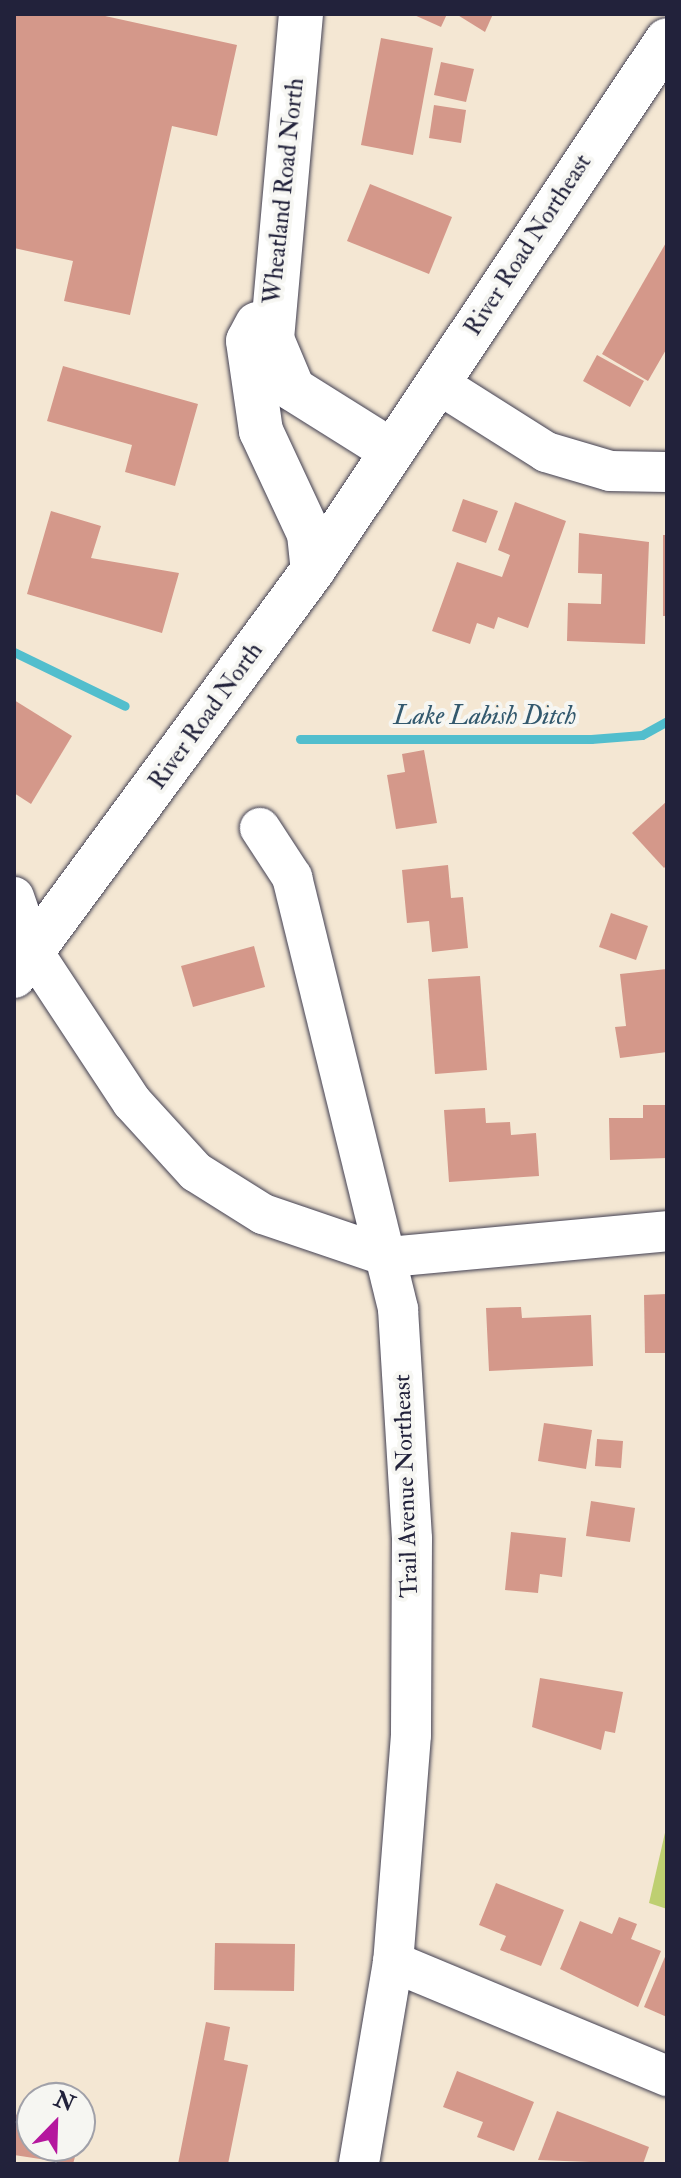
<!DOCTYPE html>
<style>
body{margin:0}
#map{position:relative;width:681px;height:2178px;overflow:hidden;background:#f4e7d3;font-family:"IM FELL Double Pica",serif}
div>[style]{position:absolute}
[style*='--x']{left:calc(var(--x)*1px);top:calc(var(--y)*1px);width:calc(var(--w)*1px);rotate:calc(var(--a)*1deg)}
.green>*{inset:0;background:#becf71}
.stream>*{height:9px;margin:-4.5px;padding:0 4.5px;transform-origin:4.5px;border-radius:4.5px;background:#52becd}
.building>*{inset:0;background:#d4988a}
.roads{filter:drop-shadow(0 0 2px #424052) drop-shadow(0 0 2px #424052)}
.minor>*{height:40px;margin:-20px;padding:0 20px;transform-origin:20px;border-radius:20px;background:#fff}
.major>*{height:44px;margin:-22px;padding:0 22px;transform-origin:22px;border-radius:22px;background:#fff}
span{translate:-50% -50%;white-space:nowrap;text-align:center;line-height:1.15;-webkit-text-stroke:8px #f6f6f2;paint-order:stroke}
.street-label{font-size:24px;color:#22223b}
.water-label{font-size:26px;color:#33596e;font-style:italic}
.frame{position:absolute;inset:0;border:16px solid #22223b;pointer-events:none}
.north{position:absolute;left:16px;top:2082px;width:80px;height:80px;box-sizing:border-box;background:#f6f6f2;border:2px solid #a1a1a9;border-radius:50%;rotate:23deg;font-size:22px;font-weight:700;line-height:32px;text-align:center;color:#22223b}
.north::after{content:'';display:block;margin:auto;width:28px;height:36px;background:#b5179e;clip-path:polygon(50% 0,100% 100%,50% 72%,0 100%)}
</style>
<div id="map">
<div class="green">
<i style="clip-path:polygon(667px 1824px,667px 1909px,649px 1903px)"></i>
</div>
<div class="stream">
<i style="--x:14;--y:652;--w:123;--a:25.9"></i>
<i style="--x:300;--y:739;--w:291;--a:0"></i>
<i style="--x:591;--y:739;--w:51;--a:-4.5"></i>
<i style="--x:642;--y:735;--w:29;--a:-29"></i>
</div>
<div class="building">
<i style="clip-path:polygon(14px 14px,96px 14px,237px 45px,217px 136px,172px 126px,130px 315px,64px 301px,73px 261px,14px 248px)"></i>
<i style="clip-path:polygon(412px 14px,447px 14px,441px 27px)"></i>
<i style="clip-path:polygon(456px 14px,493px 14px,485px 32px)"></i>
<i style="clip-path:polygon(381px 38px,433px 48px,413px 155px,361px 145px)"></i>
<i style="clip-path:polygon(441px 62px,474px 69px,466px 102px,434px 95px)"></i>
<i style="clip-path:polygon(434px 105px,466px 110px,461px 143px,429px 138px)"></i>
<i style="clip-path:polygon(370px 184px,452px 217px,429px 274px,347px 241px)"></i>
<i style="clip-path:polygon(667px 241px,667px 348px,648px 381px,602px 354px)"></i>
<i style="clip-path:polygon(597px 355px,644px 381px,630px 407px,583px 381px)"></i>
<i style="clip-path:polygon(63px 366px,198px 404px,175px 486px,125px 472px,132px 445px,47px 421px)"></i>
<i style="clip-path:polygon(463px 499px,498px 511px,486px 543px,452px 531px)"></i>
<i style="clip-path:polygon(515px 502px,566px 521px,528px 628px,498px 617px,494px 629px,477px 623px,470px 644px,432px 631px,457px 562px,502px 577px,510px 555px,498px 550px)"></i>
<i style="clip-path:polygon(51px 511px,101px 526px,91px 558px,179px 573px,162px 633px,27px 594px)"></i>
<i style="clip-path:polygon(579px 533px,649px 542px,645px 644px,567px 641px,568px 603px,601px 604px,602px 574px,578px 573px)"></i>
<i style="clip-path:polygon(663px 535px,667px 535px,667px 616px,663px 616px)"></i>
<i style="clip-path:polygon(14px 700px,72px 736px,31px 804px,14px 793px)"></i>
<i style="clip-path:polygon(424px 750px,437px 823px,396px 829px,387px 775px,405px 772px,402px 754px)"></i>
<i style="clip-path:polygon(667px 801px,667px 865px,664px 868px,632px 833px)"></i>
<i style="clip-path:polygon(448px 865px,451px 898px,463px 897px,468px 948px,432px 952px,429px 921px,407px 923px,402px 870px)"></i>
<i style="clip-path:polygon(611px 913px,648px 926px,636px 960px,599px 947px)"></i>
<i style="clip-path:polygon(254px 946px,265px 987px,193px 1007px,181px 966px)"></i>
<i style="clip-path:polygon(667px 969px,667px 1052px,620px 1058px,615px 1027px,626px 1026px,620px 974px)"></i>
<i style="clip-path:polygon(480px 976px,487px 1070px,435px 1074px,428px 979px)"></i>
<i style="clip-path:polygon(643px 1105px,667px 1105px,667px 1158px,610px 1160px,609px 1118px,643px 1118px)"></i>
<i style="clip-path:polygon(485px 1108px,486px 1123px,510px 1122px,511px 1135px,536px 1133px,539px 1176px,449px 1182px,444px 1110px)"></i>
<i style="clip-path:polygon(667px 1294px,667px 1353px,645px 1353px,644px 1295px)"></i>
<i style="clip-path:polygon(521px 1307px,522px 1318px,591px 1315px,593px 1366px,489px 1371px,486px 1308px)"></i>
<i style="clip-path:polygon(544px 1423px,592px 1430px,586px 1469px,538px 1461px)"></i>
<i style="clip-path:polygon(597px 1439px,623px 1441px,621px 1468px,595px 1466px)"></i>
<i style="clip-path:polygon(591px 1501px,635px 1508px,630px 1542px,586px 1536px)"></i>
<i style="clip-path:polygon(511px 1532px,566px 1538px,562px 1577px,540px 1574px,538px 1593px,505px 1590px)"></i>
<i style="clip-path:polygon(540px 1678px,623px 1692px,615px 1733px,605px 1731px,601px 1750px,532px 1727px)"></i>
<i style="clip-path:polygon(496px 1883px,564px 1910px,541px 1966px,500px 1950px,506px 1936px,479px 1925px)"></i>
<i style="clip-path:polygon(619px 1917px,637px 1924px,631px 1939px,661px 1951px,638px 2007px,560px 1969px,580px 1921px,612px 1934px)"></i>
<i style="clip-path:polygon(215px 1943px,295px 1944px,294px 1991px,214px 1990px)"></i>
<i style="clip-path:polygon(667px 1952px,667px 2017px,644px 2007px)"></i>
<i style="clip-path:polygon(206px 2022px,230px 2027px,224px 2060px,248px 2065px,228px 2164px,178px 2164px)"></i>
<i style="clip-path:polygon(457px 2071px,534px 2102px,514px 2151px,477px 2137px,483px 2122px,443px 2107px)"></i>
<i style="clip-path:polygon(557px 2111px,649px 2147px,643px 2164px,538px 2160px)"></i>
<i style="clip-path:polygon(14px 2114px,32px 2119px,32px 2146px,78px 2146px,73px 2164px,14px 2155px)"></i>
</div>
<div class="roads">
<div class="minor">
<i style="--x:437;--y:383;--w:129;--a:32.3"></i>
<i style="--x:546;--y:452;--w:67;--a:16.5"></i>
<i style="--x:610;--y:471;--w:57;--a:1"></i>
<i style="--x:260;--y:828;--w:59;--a:56.9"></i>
<i style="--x:292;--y:877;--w:445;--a:76.2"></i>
<i style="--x:398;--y:1309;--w:230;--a:86.5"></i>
<i style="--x:412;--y:1539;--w:196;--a:90.3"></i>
<i style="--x:411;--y:1735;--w:228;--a:94.5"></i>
<i style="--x:393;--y:1962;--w:205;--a:99.6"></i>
<i style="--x:14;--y:897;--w:58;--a:70.9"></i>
<i style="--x:33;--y:952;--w:180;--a:56.6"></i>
<i style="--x:132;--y:1102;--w:95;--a:47.6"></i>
<i style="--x:196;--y:1172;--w:79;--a:32.1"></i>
<i style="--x:263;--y:1214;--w:133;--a:18.8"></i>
<i style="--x:389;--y:1257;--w:279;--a:-5.3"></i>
<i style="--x:393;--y:1962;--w:297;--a:22.6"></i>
</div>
<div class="major">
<i style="--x:301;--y:14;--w:326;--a:95.1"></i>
<i style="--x:272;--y:339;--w:54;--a:67.2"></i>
<i style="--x:293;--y:389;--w:117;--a:32.1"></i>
<i style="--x:257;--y:324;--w:19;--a:118"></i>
<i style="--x:248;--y:341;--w:91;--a:81.8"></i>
<i style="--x:261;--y:431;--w:114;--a:65"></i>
<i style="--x:309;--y:534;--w:36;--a:84"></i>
<i style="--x:14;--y:976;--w:504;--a:-53.63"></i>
<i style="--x:313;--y:570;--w:637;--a:-56.26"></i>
</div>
</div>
<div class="street-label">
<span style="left:284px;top:191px;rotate:-84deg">Wheatland Road North</span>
<span style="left:528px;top:245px;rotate:-57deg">River Road Northeast</span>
<span style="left:206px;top:716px;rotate:-54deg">River Road North</span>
<span style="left:406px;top:1486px;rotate:-92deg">Trail Avenue Northeast</span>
</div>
<div class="water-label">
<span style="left:485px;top:717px">Lake Labish Ditch</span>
</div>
<div class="frame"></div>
<div class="north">N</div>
</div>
